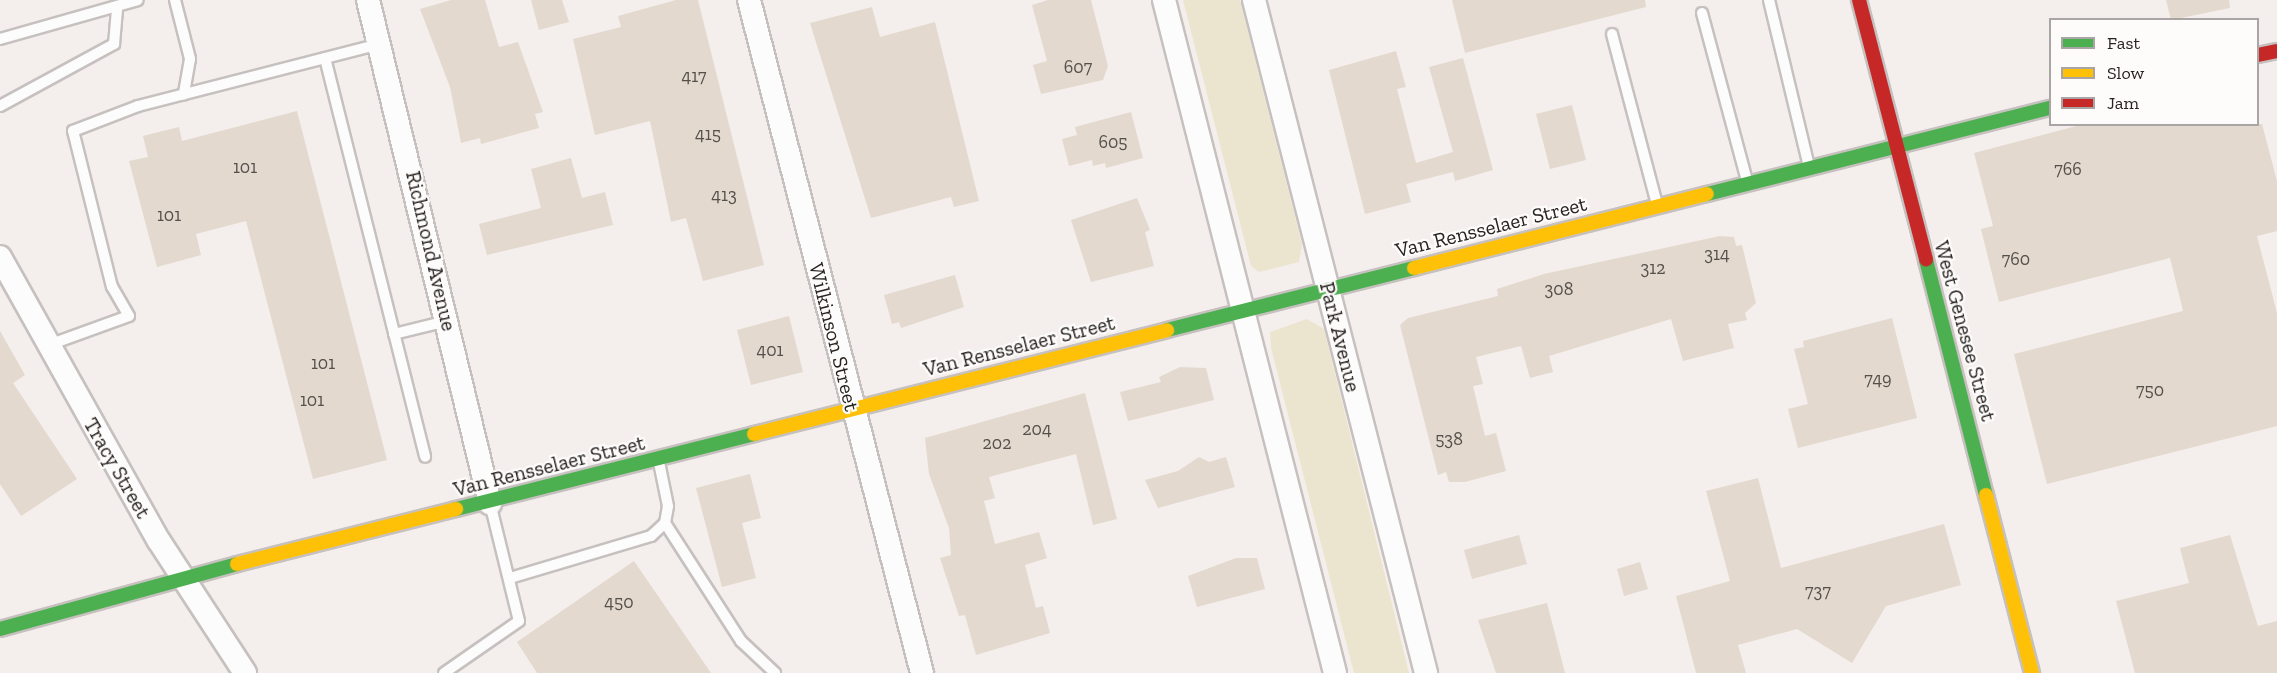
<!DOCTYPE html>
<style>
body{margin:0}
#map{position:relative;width:2277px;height:673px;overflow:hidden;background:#f4eeec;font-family:"Zilla Slab",serif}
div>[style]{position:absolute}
.green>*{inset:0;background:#ebe5d0}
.building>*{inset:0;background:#e3d9ce}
.roads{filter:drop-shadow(2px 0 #c6c1bf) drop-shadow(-2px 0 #c6c1bf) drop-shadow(0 2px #c6c1bf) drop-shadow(0 -2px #c6c1bf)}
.lane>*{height:10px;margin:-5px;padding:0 5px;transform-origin:5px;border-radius:5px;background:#fdfcfc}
.street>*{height:22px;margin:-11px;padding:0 11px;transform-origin:11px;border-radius:11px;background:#fdfcfc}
.fast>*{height:14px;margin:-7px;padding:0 7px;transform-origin:7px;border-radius:7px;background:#4caf50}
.slow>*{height:14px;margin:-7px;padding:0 7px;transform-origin:7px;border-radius:7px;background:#ffc107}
.jam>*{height:14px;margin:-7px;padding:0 7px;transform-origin:7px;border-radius:7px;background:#c62828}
span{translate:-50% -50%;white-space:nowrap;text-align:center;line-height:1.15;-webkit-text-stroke:4.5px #fefcfb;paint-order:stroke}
.number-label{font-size:18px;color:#55504c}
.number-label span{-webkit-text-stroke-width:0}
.street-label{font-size:21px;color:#262321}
.legend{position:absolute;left:2049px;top:18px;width:210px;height:108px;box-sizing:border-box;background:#fefcfb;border:2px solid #a8a5a4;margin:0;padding:8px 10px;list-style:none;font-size:18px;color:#262321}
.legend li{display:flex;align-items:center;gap:12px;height:30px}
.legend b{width:30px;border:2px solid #a8a5a4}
</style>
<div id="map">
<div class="green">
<div style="clip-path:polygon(1183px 0,1240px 0,1302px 244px,1299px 262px,1259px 272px,1251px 266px)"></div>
<div style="clip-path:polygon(1307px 319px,1324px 329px,1409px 673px,1354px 673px,1271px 348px,1270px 332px)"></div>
</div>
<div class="building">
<div style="clip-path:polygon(451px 0,485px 0,499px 47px,518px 42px,543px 112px,535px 114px,539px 128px,481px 144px,480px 138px,461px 143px,450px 87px,420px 9px)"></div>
<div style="clip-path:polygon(531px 0,562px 0,569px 22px,539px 30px)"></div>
<div style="clip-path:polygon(676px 0,698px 0,764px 265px,703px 281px,686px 218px,671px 222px,650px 121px,595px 135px,573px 39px,621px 27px,618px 16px)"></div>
<div style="clip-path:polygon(1048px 0,1091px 0,1108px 66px,1103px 80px,1041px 94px,1033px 65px,1047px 61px,1032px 5px)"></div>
<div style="clip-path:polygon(1452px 0,1645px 0,1646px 7px,1465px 53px)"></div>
<div style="clip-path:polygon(2166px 0,2229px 0,2230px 8px,2171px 20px)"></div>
<div style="clip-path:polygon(872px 7px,880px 37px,935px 22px,979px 201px,954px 207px,951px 197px,871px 218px,810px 23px)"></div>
<div style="clip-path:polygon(1396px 51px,1406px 87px,1397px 89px,1416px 163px,1453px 152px,1429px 67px,1463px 58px,1493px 170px,1455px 181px,1453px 172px,1406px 184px,1411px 202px,1365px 214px,1329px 70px)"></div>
<div style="clip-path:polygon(1572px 105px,1586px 160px,1550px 169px,1536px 114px)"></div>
<div style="clip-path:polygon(297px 111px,387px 460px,313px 479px,246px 221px,196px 234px,201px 255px,157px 267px,129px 161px,148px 157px,143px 136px,179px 127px,182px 141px)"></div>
<div style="clip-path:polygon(1131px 112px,1143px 158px,1106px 168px,1105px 163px,1093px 166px,1092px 160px,1069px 166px,1062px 139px,1077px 135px,1075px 127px)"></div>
<div style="clip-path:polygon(2084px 124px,2262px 124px,2277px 181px,2277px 231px,2257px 236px,2277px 313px,2277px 426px,2047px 484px,2014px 354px,2183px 311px,2170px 258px,1999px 302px,1981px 229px,1993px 226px,1974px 153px)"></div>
<div style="clip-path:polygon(571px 158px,582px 198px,605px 192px,613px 225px,487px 255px,479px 224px,541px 208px,531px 169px)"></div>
<div style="clip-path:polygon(1137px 198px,1150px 230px,1145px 232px,1154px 266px,1091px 282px,1071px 220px)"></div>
<div style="clip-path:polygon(1720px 236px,1734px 237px,1736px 246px,1742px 245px,1756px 303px,1745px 313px,1747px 320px,1728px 324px,1734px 348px,1683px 361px,1671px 319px,1549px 356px,1553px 372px,1530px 378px,1521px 346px,1476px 357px,1483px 384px,1473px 386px,1485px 436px,1496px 433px,1506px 471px,1465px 482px,1449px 482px,1446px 472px,1438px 475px,1400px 325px,1408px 318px,1498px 296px,1497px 289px,1544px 274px)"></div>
<div style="clip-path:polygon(955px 275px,964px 307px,901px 328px,899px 322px,892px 324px,884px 295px)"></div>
<div style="clip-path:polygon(789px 316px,803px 372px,751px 385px,737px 330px)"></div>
<div style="clip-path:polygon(1892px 318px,1917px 418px,1798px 448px,1788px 409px,1808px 404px,1794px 349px,1804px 347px,1803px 341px)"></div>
<div style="clip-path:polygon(0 331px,25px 375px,13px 383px,77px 479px,21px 516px,0 484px)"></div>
<div style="clip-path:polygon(1180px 367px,1206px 368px,1214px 400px,1128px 421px,1120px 392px,1161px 382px,1159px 377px)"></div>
<div style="clip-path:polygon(1085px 393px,1117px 519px,1093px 525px,1076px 454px,989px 477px,995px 498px,984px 501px,995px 544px,1039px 532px,1047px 558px,1025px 565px,1036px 608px,1043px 606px,1050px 633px,976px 655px,965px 615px,959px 616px,940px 558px,951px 555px,949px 528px,929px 474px,925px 438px)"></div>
<div style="clip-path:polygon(1199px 457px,1209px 462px,1226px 457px,1235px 487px,1158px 508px,1145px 480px,1178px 471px)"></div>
<div style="clip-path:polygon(750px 474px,761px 518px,742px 523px,756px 578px,722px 587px,696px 488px)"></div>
<div style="clip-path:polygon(1758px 478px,1781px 568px,1944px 524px,1961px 585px,1886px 606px,1852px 663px,1797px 629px,1738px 645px,1746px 673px,1696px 673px,1676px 596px,1730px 581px,1706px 491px)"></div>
<div style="clip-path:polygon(1519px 535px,1527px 564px,1472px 579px,1464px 550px)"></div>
<div style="clip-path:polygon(2230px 535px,2258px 626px,2277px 621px,2277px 673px,2135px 673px,2116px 601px,2189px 583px,2180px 548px)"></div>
<div style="clip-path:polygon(1236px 558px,1257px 558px,1265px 589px,1197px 607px,1188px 576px)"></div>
<div style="clip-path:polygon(634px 561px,711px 673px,537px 673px,517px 642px)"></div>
<div style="clip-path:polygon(1640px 562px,1648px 589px,1624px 596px,1617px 569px)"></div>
<div style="clip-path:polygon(1547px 603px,1565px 673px,1496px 673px,1478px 620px)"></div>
</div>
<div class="roads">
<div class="lane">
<div style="left:175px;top:0;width:61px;rotate:75.7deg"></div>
<div style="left:190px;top:59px;width:36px;rotate:100deg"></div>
<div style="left:1769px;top:0;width:171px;rotate:76.5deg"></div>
<div style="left:1702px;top:13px;width:174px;rotate:75deg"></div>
<div style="left:1612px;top:34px;width:176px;rotate:75.2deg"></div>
<div style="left:0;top:39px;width:143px;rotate:-15.8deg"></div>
<div style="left:325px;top:58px;width:411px;rotate:75.9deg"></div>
<div style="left:0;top:106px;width:130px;rotate:-28.5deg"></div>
<div style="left:114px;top:44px;width:38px;rotate:-85deg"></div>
<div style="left:394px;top:334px;width:55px;rotate:-13.8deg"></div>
<div style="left:46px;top:346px;width:88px;rotate:-19.9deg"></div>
<div style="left:129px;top:316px;width:34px;rotate:-120deg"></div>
<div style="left:112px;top:287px;width:161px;rotate:-104deg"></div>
<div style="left:73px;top:131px;width:70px;rotate:-21deg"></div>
<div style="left:138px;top:106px;width:249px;rotate:-14.4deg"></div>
<div style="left:665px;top:523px;width:140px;rotate:57.2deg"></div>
<div style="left:741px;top:641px;width:47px;rotate:43.3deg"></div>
<div style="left:510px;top:578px;width:147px;rotate:-16.6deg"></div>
<div style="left:651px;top:536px;width:19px;rotate:-43deg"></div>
<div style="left:665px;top:523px;width:17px;rotate:-80deg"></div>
<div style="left:668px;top:506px;width:45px;rotate:-101.6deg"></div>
<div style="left:444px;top:673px;width:91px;rotate:-34.7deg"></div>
<div style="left:519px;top:621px;width:122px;rotate:-103.8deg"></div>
</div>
<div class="street">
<div style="left:368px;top:0;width:518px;rotate:76.37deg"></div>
<div style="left:749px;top:0;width:695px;rotate:75.58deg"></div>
<div style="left:1164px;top:0;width:694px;rotate:75.74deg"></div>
<div style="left:1254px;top:0;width:695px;rotate:75.66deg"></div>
<div style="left:0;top:257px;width:325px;rotate:60.8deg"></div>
<div style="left:159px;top:541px;width:158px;rotate:56.9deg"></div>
</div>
<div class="fast">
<div style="left:1707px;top:194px;width:354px;rotate:-14.1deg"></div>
<div style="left:1926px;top:260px;width:243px;rotate:75.7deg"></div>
<div style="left:1167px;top:330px;width:255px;rotate:-14.1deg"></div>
<div style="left:456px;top:509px;width:307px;rotate:-14.1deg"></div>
<div style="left:0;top:629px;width:246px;rotate:-15.3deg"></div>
</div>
<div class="slow">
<div style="left:1414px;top:268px;width:302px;rotate:-14.2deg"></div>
<div style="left:754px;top:434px;width:426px;rotate:-14.1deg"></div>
<div style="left:1986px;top:495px;width:184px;rotate:75.5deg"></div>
<div style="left:237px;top:564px;width:226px;rotate:-14.1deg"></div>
</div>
<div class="jam">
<div style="left:1859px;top:0;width:268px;rotate:75.5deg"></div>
<div style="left:2258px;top:55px;width:19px;rotate:-12deg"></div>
</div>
</div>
<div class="number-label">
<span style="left:1078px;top:67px">607</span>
<span style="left:694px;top:76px">417</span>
<span style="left:708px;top:134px">415</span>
<span style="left:1113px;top:142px">605</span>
<span style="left:245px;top:167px">101</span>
<span style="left:2068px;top:169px">766</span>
<span style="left:724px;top:195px">413</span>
<span style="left:169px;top:215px">101</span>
<span style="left:1717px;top:254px">314</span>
<span style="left:2016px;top:259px">760</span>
<span style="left:1653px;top:268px">312</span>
<span style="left:1559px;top:289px">308</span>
<span style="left:770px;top:350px">401</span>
<span style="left:323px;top:363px">101</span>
<span style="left:1878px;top:379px">749</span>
<span style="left:2150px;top:390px">750</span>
<span style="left:312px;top:400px">101</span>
<span style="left:1037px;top:429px">204</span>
<span style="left:1449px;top:439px">538</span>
<span style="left:997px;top:443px">202</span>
<span style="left:1818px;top:591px">737</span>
<span style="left:619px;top:602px">450</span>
</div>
<div class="street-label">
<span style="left:1491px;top:227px;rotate:-14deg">Van Rensselaer Street</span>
<span style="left:431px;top:251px;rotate:77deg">Richmond Avenue</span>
<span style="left:1965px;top:331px;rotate:75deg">West Genesee Street</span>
<span style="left:834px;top:337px;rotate:76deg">Wilkinson Street</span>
<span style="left:1340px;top:337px;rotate:76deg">Park Avenue</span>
<span style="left:1019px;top:346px;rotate:-14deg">Van Rensselaer Street</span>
<span style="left:549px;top:466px;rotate:-14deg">Van Rensselaer Street</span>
<span style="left:117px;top:468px;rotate:60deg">Tracy Street</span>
</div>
<ul class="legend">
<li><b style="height:8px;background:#4caf50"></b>Fast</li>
<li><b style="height:8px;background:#ffc107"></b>Slow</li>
<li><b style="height:8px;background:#c62828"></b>Jam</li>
</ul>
</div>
